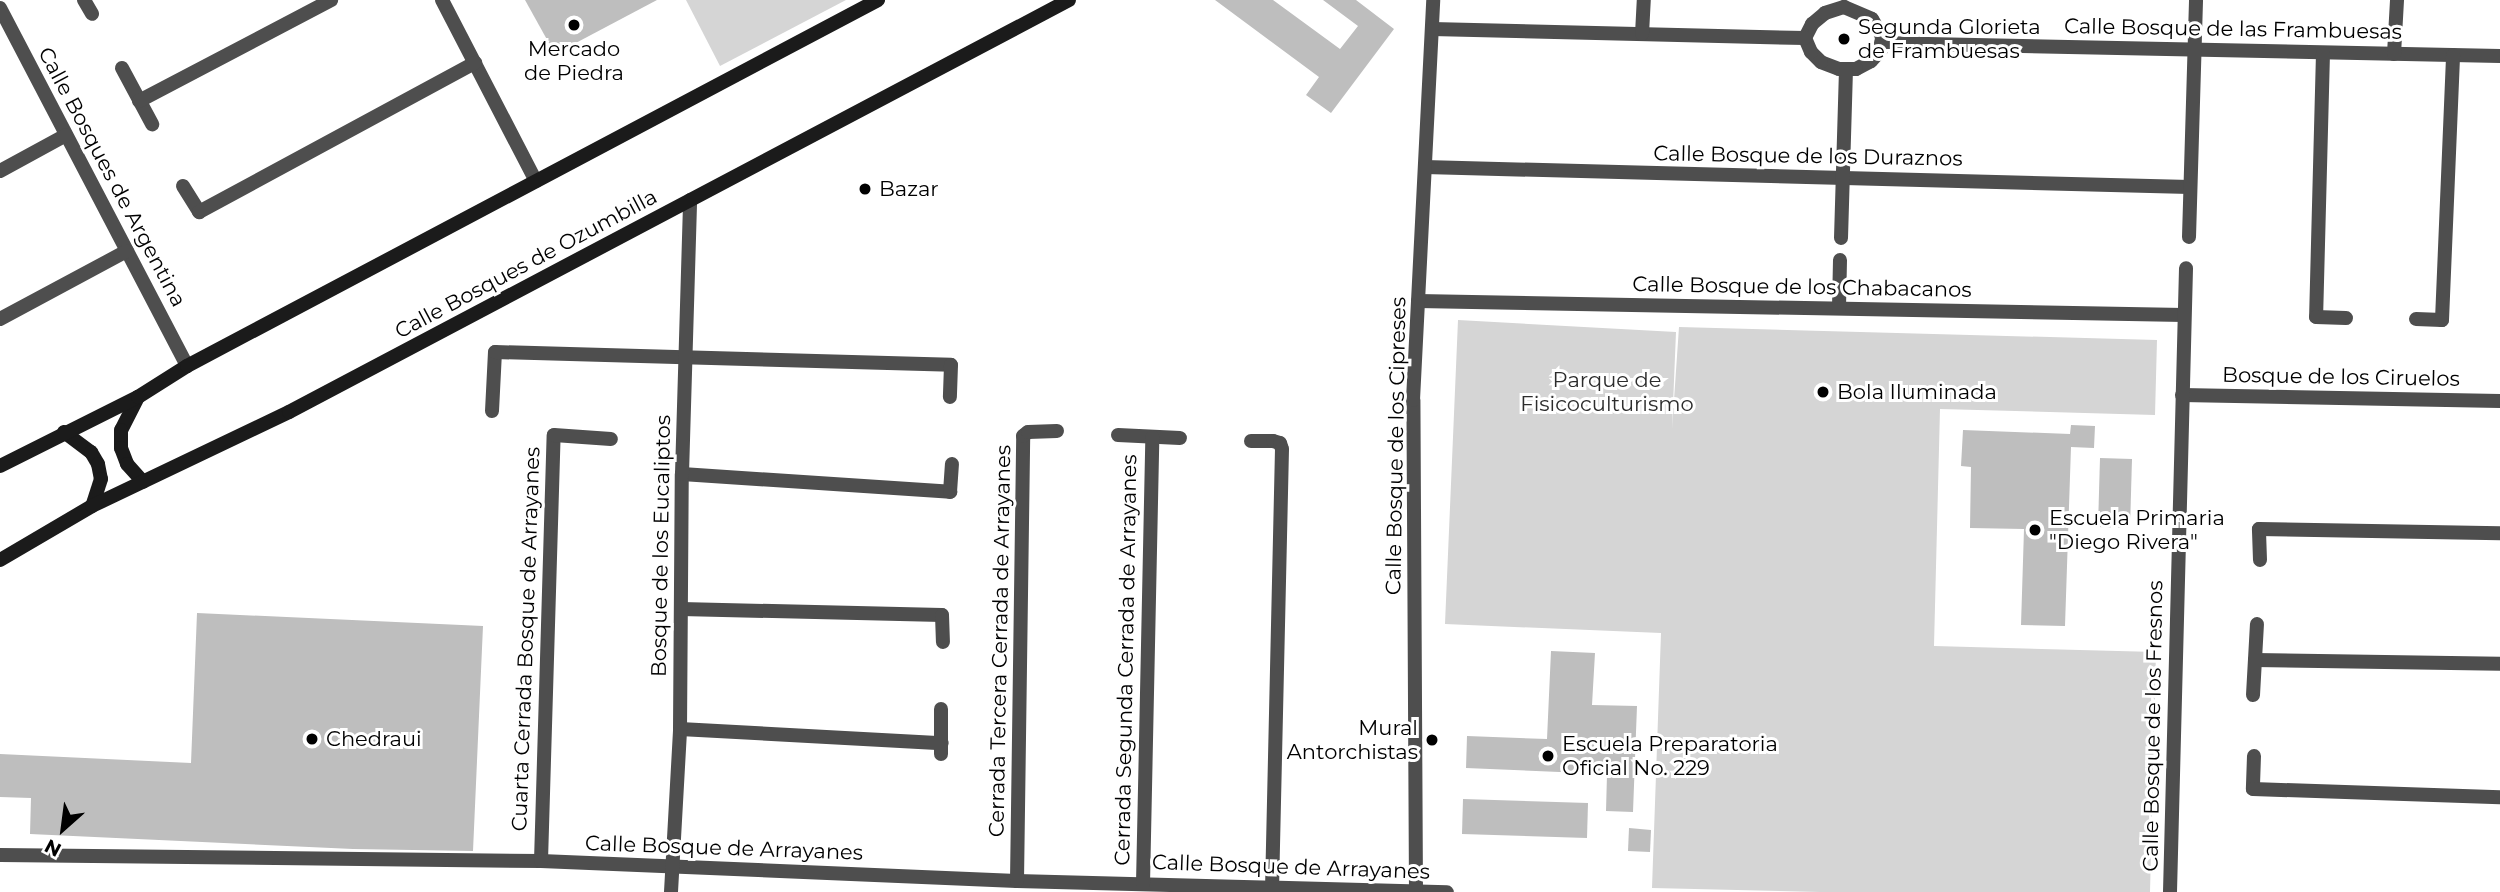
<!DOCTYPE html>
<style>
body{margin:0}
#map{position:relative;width:2500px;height:892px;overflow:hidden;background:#fff;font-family:Montserrat,sans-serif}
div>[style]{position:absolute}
.green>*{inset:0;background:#d5d5d5}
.building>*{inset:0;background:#bebebe}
.minor>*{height:14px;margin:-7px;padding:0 7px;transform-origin:7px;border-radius:7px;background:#4e4e4e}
.tertiary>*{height:14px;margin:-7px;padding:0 7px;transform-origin:7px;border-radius:7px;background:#4e4e4e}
.secondary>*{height:14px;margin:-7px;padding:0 7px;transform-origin:7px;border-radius:7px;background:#1b1b1b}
.dots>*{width:19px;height:19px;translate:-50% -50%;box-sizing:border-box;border:4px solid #fff;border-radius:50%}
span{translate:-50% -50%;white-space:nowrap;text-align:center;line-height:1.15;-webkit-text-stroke:6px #fff;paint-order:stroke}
.poi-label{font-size:21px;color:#000}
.left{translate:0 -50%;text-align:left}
.right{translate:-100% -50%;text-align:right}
.street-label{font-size:21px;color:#000}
.park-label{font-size:21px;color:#2c2c2c}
.north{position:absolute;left:28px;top:794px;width:70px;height:70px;-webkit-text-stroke:5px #fff;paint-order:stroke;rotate:208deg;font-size:19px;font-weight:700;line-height:28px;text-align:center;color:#000}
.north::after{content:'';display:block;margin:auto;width:24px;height:32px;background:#000;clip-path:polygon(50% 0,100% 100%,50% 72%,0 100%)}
</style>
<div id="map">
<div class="green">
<div style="clip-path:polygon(686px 0,846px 0,720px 66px)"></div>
<div style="clip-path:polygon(1458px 320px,1676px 332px,1672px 429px,1679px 327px,2157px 340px,2155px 415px,1940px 409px,1934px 646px,2156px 652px,2150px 892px,1820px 892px,1652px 888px,1661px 633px,1445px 624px)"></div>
</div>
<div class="building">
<div style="clip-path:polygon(525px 0,657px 0,555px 54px)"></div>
<div style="clip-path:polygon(1215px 0,1273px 0,1340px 49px,1358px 26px,1323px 0,1356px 0,1394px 29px,1331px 113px,1306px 95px,1319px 77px)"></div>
<div style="clip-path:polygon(2071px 425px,2095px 426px,2094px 448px,2071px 447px,2065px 626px,2021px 625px,2024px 529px,1970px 528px,1971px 467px,1961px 466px,1963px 430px,2070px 434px)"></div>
<div style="clip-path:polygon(2100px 458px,2132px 459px,2130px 528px,2098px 527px)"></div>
<div style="clip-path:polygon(197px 613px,483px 626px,473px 851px,353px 849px,30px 834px,31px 798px,0 797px,0 754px,191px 763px)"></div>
<div style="clip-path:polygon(1551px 651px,1595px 653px,1592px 705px,1637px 706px,1633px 812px,1606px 811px,1607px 774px,1466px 768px,1467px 736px,1547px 739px)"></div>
<div style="clip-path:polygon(1463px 799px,1588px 803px,1587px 838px,1462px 834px)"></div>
<div style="clip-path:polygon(1629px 828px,1651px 830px,1650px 852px,1628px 851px)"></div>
</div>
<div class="minor">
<div style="left:84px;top:0;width:16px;rotate:60deg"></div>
<div style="left:442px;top:0;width:204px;rotate:62.6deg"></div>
<div style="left:1844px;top:7px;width:30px;rotate:23deg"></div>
<div style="left:1872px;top:19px;width:20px;rotate:60deg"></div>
<div style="left:1882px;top:36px;width:14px;rotate:94deg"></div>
<div style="left:1881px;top:50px;width:15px;rotate:132deg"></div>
<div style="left:1871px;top:61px;width:17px;rotate:152deg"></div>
<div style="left:1856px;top:69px;width:17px;rotate:180deg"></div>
<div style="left:1839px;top:69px;width:19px;rotate:-159deg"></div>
<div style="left:1821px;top:62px;width:14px;rotate:-135deg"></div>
<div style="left:1811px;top:52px;width:15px;rotate:-113deg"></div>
<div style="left:1805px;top:38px;width:16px;rotate:-63deg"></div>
<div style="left:1812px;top:24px;width:17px;rotate:-40deg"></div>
<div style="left:1825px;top:13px;width:20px;rotate:-18deg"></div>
<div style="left:0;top:8px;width:404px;rotate:62.4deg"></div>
<div style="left:1432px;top:29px;width:373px;rotate:1.4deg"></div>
<div style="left:1642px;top:34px;width:34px;rotate:-87deg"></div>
<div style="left:1881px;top:43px;width:619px;rotate:1.2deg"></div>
<div style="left:2323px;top:53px;width:264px;rotate:91.5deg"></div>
<div style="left:2316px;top:317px;width:30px;rotate:2deg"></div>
<div style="left:2394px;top:54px;width:54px;rotate:-86.8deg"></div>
<div style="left:122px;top:68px;width:64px;rotate:61.8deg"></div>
<div style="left:139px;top:101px;width:217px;rotate:-27.7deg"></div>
<div style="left:1425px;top:167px;width:765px;rotate:1.5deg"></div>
<div style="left:0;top:171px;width:75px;rotate:-28.6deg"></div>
<div style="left:183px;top:186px;width:31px;rotate:58deg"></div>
<div style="left:199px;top:212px;width:314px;rotate:-28.4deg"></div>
<div style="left:2189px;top:237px;width:237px;rotate:-88.3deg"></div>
<div style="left:1841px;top:238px;width:169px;rotate:-88.3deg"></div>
<div style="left:1418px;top:301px;width:766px;rotate:1.05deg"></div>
<div style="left:1839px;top:308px;width:48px;rotate:-88.8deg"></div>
<div style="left:0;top:319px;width:144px;rotate:-28.2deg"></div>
<div style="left:2416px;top:319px;width:26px;rotate:2deg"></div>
<div style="left:2442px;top:320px;width:265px;rotate:-87.6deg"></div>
<div style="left:2182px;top:395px;width:318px;rotate:1.1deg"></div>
<div style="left:492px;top:411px;width:59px;rotate:-87.1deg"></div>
<div style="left:495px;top:352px;width:456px;rotate:1.6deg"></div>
<div style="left:951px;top:365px;width:32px;rotate:92deg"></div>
<div style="left:1118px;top:435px;width:62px;rotate:2.8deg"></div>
<div style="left:1251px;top:441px;width:22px"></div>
<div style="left:1273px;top:441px;width:7px;rotate:16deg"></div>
<div style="left:1280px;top:443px;width:6px;rotate:72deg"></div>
<div style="left:1282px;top:449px;width:438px;rotate:91.3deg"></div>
<div style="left:682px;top:474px;width:269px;rotate:3.8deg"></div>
<div style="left:950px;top:492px;width:28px;rotate:-86deg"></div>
<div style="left:2260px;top:560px;width:31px;rotate:-92deg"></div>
<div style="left:2259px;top:529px;width:241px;rotate:1deg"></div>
<div style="left:681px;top:609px;width:261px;rotate:1.3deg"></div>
<div style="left:942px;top:615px;width:27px;rotate:88deg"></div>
<div style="left:2255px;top:660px;width:245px;rotate:0.9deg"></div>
<div style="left:2253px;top:695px;width:71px;rotate:-86.8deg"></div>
<div style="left:680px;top:729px;width:262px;rotate:3.1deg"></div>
<div style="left:941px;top:754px;width:45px;rotate:-90deg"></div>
<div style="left:2254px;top:756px;width:33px;rotate:92deg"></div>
<div style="left:2253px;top:789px;width:247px;rotate:1.9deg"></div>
<div style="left:0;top:855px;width:541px;rotate:0.64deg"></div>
<div style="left:541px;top:861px;width:476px;rotate:2.4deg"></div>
<div style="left:1017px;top:881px;width:430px;rotate:1.5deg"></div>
<div style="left:541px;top:861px;width:426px;rotate:-88.3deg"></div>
<div style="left:554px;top:435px;width:57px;rotate:4deg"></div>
<div style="left:1017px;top:881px;width:445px;rotate:-89.2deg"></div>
<div style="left:1023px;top:436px;width:6px;rotate:-39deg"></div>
<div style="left:1028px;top:432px;width:29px;rotate:-2deg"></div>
<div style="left:1143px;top:884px;width:447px;rotate:-88.8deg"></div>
<div style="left:671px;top:892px;width:163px;rotate:-86.8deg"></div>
<div style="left:680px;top:729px;width:255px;rotate:-89.6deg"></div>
<div style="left:682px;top:474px;width:274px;rotate:-88.3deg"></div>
<div style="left:2170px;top:892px;width:624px;rotate:-88.53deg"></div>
</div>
<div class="tertiary">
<div style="left:1416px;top:892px;width:492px;rotate:-90.3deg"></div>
<div style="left:1413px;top:400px;width:400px;rotate:-87.1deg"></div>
</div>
<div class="secondary">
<div style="left:138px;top:397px;width:37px;rotate:117deg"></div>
<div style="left:121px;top:430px;width:18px;rotate:90deg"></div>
<div style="left:121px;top:448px;width:17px;rotate:69deg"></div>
<div style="left:127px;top:464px;width:24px;rotate:48deg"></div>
<div style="left:64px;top:432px;width:34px;rotate:37deg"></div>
<div style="left:91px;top:452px;width:14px;rotate:60deg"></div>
<div style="left:98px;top:464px;width:15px;rotate:79deg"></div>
<div style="left:101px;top:479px;width:28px;rotate:108deg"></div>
<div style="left:0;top:466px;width:154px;rotate:-26.6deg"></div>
<div style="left:138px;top:397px;width:58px;rotate:-32.3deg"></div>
<div style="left:187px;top:366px;width:782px;rotate:-27.91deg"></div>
<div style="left:0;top:560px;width:107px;rotate:-30.4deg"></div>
<div style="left:92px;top:506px;width:218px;rotate:-25.5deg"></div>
<div style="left:289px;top:412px;width:882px;rotate:-27.84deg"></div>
</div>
<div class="dots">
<div style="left:574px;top:25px;background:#000"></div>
<div style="left:1844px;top:39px;background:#000"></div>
<div style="left:865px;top:189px;background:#000"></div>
<div style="left:1823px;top:392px;background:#000"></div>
<div style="left:2035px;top:530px;background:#000"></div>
<div style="left:312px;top:739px;background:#000"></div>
<div style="left:1432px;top:740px;background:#000"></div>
<div style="left:1548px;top:756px;background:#000"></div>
</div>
<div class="poi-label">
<span class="left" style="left:1858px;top:39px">Segunda Glorieta<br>de Frambuesas</span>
<span style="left:574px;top:61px">Mercado<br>de Piedra</span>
<span class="left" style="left:879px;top:189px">Bazar</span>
<span class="left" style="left:1837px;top:392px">Bola Iluminada</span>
<span class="left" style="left:2049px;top:530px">Escuela Primaria<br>"Diego Rivera"</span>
<span class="right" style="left:1418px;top:740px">Mural<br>Antorchistas</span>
<span class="left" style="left:326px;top:739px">Chedraui</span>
<span class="left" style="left:1562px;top:756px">Escuela Preparatoria<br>Oficial No. 229</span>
</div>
<div class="street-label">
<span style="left:2233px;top:29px;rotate:1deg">Calle Bosque de las Frambuesas</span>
<span style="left:1808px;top:156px;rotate:1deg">Calle Bosque de los Duraznos</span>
<span style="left:112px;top:177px;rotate:62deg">Calle Bosques de Argentina</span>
<span style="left:526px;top:264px;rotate:-28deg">Calle Bosques de Ozumbilla</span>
<span style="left:1802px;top:287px;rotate:1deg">Calle Bosque de los Chabacanos</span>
<span style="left:2341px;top:377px;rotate:1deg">Bosque de los Ciruelos</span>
<span style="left:1396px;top:446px;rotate:-89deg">Calle Bosque de los Cipreses</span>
<span style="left:661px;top:546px;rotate:-89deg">Bosque de los Eucaliptos</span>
<span style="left:526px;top:639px;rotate:-88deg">Cuarta Cerrada Bosque de Arrayanes</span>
<span style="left:1000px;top:641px;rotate:-89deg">Cerrada Tercera Cerrada de Arrayanes</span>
<span style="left:1126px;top:660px;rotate:-89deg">Cerrada Segunda Cerrada de Arrayanes</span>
<span style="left:2153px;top:726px;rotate:-89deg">Calle Bosque de los Fresnos</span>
<span style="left:724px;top:848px;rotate:2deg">Calle Bosque de Arrayanes</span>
<span style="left:1291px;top:867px;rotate:2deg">Calle Bosque de Arrayanes</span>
</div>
<div class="park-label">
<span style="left:1607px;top:392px">Parque de<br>Fisicoculturismo</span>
</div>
<div class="north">N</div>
</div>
